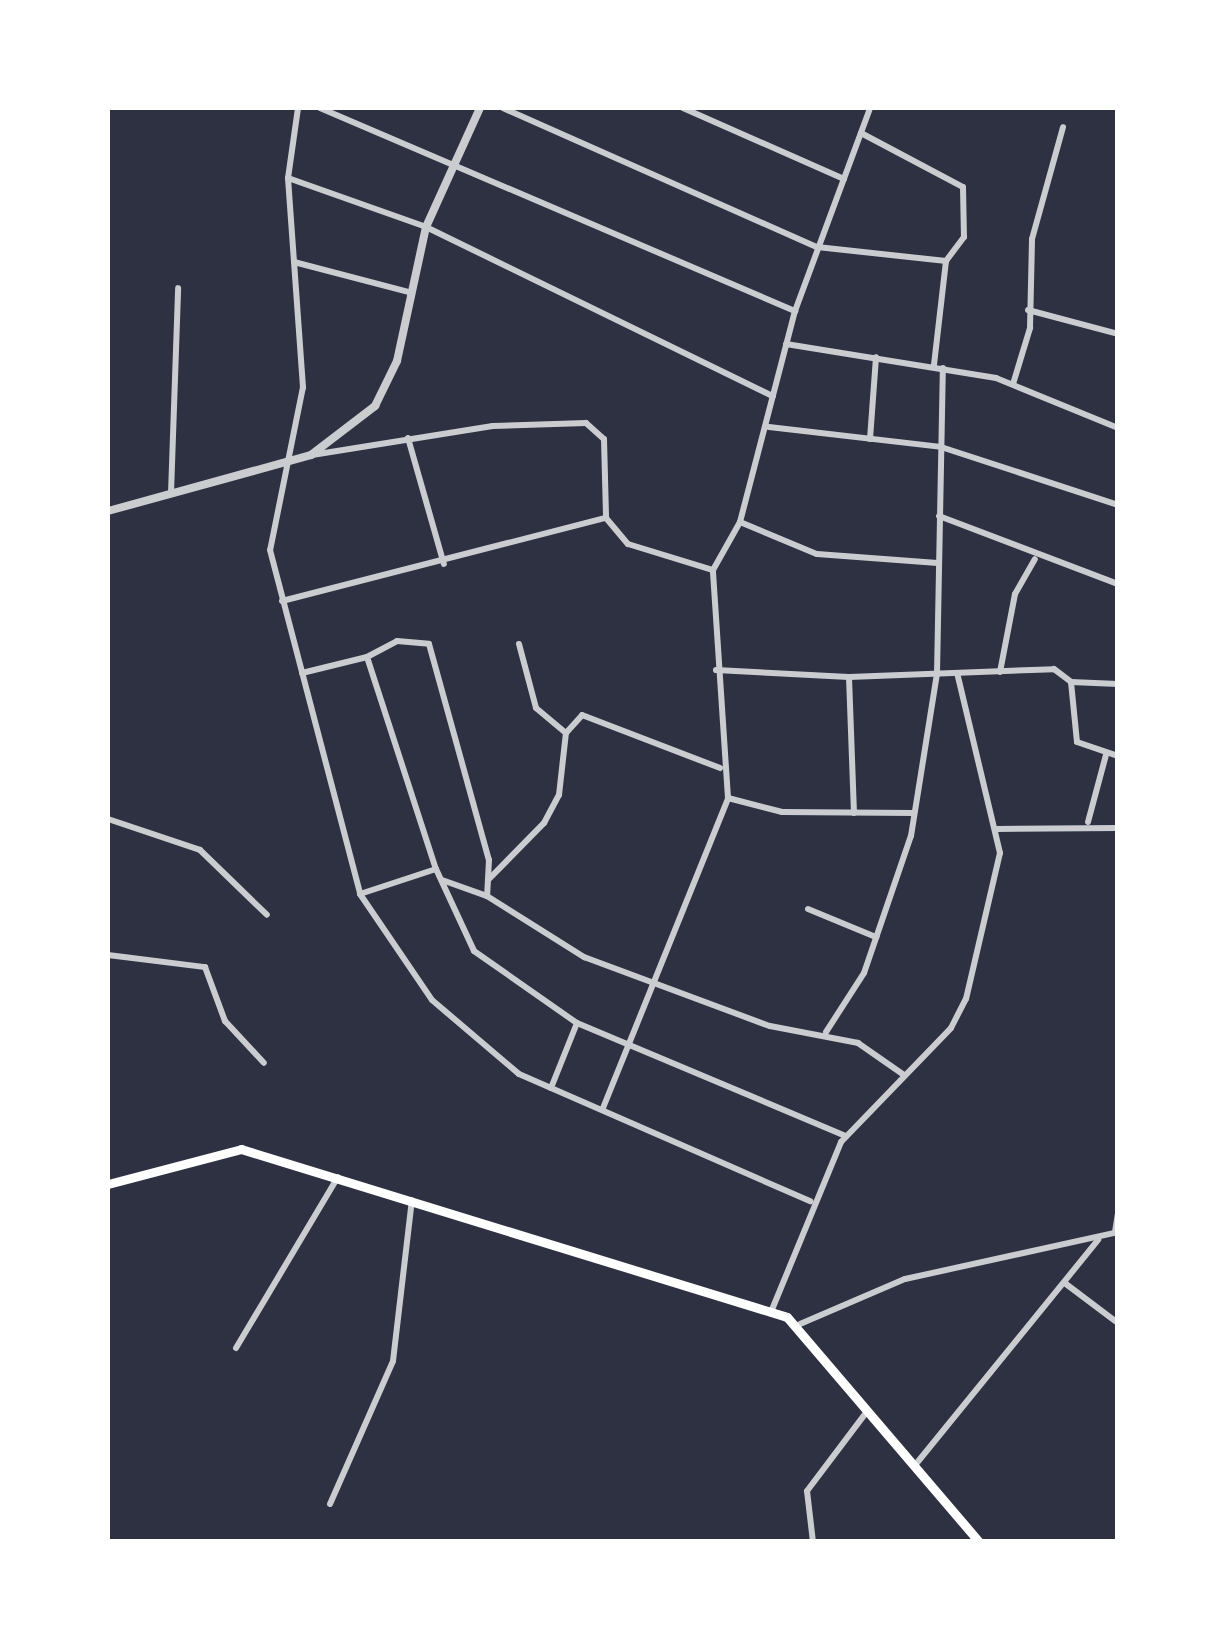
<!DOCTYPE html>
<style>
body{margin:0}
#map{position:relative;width:1225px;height:1649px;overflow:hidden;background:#2d3142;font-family:"DM Sans",sans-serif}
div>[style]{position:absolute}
.minor>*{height:6px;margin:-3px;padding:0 3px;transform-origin:3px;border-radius:3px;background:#caccd0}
.tertiary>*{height:8px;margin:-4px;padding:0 4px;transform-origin:4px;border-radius:4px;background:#caccd0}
.primary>*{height:9px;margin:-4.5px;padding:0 4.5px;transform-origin:4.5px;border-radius:4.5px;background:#fff}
span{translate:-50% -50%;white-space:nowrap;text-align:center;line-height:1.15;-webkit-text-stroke:10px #fff;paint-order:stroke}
.frame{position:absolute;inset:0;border:110px solid #fff;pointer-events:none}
</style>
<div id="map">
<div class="minor">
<div style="left:298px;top:108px;width:71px;rotate:98.1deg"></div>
<div style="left:288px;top:178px;width:210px;rotate:85.9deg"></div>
<div style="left:303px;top:387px;width:166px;rotate:101.4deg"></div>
<div style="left:270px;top:550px;width:356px;rotate:75.3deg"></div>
<div style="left:360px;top:894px;width:128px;rotate:55.8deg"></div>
<div style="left:432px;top:1000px;width:114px;rotate:40.4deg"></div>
<div style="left:519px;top:1074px;width:318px;rotate:23.6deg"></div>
<div style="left:320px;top:108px;width:517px;rotate:23.14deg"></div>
<div style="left:503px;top:108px;width:343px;rotate:23.9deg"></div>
<div style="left:817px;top:247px;width:130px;rotate:6.2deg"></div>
<div style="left:946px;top:261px;width:105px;rotate:96.6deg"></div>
<div style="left:683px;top:108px;width:176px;rotate:23.8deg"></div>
<div style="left:861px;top:133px;width:115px;rotate:27.9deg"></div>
<div style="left:963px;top:187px;width:50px;rotate:88.9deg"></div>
<div style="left:964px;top:237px;width:30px;rotate:127deg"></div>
<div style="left:288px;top:178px;width:146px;rotate:19.5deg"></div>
<div style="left:426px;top:227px;width:386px;rotate:26deg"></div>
<div style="left:294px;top:262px;width:122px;rotate:14.7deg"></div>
<div style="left:1028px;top:310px;width:93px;rotate:14.9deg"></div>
<div style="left:786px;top:344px;width:213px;rotate:9.2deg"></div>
<div style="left:996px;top:378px;width:132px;rotate:22.3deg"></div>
<div style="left:1013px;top:384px;width:59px;rotate:-73.1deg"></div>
<div style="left:1030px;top:328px;width:89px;rotate:-88.7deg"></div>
<div style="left:1032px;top:239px;width:116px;rotate:-74.5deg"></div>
<div style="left:769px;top:427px;width:173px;rotate:6.6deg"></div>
<div style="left:941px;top:447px;width:186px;rotate:18.1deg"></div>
<div style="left:408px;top:438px;width:131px;rotate:74.1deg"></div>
<div style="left:870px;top:439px;width:82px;rotate:-85.8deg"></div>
<div style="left:312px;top:455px;width:183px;rotate:-9.1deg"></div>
<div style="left:493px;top:426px;width:93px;rotate:-1.8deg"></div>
<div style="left:586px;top:423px;width:24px;rotate:42deg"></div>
<div style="left:604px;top:439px;width:79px;rotate:88.5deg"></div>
<div style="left:171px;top:493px;width:205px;rotate:-88deg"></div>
<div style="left:939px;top:516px;width:191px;rotate:20.8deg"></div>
<div style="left:740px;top:522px;width:83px;rotate:22.6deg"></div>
<div style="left:817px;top:554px;width:121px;rotate:4.3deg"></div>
<div style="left:282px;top:601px;width:334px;rotate:-14.4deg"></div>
<div style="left:606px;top:518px;width:34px;rotate:50deg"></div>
<div style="left:628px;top:544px;width:89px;rotate:17deg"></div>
<div style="left:519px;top:644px;width:66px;rotate:75.1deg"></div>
<div style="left:536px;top:708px;width:39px;rotate:40deg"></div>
<div style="left:367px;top:657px;width:34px;rotate:-28deg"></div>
<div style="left:397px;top:641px;width:32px;rotate:5deg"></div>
<div style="left:429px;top:644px;width:224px;rotate:74.5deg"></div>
<div style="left:489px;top:860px;width:36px;rotate:93deg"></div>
<div style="left:716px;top:670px;width:133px;rotate:3deg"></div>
<div style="left:849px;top:677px;width:205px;rotate:-2.2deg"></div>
<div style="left:1054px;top:669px;width:21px;rotate:37deg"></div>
<div style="left:1071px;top:682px;width:60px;rotate:84.3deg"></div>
<div style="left:1077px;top:742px;width:43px;rotate:18.9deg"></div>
<div style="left:1000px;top:672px;width:79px;rotate:-79.1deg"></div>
<div style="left:1015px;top:594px;width:40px;rotate:-60.3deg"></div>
<div style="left:302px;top:673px;width:67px;rotate:-13.8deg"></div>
<div style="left:367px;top:657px;width:223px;rotate:72deg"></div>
<div style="left:436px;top:869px;width:90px;rotate:65.1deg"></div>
<div style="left:474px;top:951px;width:126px;rotate:35deg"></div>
<div style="left:577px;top:1023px;width:292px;rotate:22.8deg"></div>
<div style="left:849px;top:677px;width:136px;rotate:87.9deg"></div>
<div style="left:1071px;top:682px;width:47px;rotate:2.4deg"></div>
<div style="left:728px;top:798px;width:56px;rotate:14.5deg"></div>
<div style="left:782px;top:812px;width:132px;rotate:0.4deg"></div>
<div style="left:108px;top:819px;width:97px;rotate:18.6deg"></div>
<div style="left:200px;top:850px;width:93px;rotate:44.1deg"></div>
<div style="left:1088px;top:822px;width:69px;rotate:-75deg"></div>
<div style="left:997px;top:829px;width:121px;rotate:-0.5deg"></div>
<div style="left:442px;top:880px;width:48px;rotate:19.6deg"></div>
<div style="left:487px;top:896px;width:115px;rotate:32.2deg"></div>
<div style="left:584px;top:957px;width:198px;rotate:20.4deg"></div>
<div style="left:770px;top:1026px;width:90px;rotate:10.9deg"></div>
<div style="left:858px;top:1043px;width:56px;rotate:34.8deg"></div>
<div style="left:488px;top:880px;width:80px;rotate:-45.5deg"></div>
<div style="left:544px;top:823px;width:32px;rotate:-62deg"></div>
<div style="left:559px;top:795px;width:62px;rotate:-83.6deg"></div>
<div style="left:566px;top:733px;width:24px;rotate:-48deg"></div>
<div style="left:582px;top:715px;width:148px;rotate:21deg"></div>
<div style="left:360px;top:894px;width:80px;rotate:-18.2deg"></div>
<div style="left:808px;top:909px;width:74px;rotate:22.4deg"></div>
<div style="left:108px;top:955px;width:98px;rotate:7.1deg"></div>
<div style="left:205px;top:967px;width:58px;rotate:69.7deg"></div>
<div style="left:225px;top:1021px;width:57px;rotate:47.1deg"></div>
<div style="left:826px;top:1032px;width:70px;rotate:-57.2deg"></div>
<div style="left:864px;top:973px;width:145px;rotate:-71.1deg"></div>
<div style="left:911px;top:836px;width:164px;rotate:-80.9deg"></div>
<div style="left:937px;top:674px;width:306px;rotate:-88.9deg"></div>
<div style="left:551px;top:1088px;width:70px;rotate:-68.2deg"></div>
<div style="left:603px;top:1108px;width:334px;rotate:-68deg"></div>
<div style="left:728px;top:798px;width:228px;rotate:-93.8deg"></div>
<div style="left:713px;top:570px;width:55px;rotate:-60.6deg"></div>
<div style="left:740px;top:522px;width:218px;rotate:-75.4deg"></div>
<div style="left:795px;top:311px;width:216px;rotate:-69.7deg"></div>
<div style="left:1115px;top:1232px;width:18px;rotate:-81deg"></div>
<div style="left:1066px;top:1284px;width:65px;rotate:36.9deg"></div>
<div style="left:771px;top:1312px;width:184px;rotate:-67.6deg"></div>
<div style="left:841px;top:1142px;width:158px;rotate:-46deg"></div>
<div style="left:951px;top:1028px;width:33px;rotate:-63deg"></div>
<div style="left:966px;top:999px;width:150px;rotate:-76.9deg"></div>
<div style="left:1000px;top:853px;width:185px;rotate:-103.4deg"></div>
<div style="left:800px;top:1324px;width:114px;rotate:-23.2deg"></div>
<div style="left:905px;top:1279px;width:218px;rotate:-12.4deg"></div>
<div style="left:236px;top:1348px;width:199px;rotate:-59.2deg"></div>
<div style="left:916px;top:1464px;width:289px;rotate:-50.9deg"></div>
<div style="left:330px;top:1504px;width:156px;rotate:-66.2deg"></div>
<div style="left:393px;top:1361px;width:162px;rotate:-83.3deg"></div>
<div style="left:813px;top:1542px;width:51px;rotate:-96.7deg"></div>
<div style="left:807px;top:1491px;width:101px;rotate:-53deg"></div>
</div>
<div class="tertiary">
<div style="left:108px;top:511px;width:211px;rotate:-15.4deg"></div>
<div style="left:311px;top:455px;width:81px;rotate:-37.4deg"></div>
<div style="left:375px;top:406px;width:50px;rotate:-63.9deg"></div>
<div style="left:397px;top:361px;width:137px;rotate:-77.8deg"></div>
<div style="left:426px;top:227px;width:131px;rotate:-65.6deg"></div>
</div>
<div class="primary">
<div style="left:108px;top:1184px;width:138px;rotate:-14.7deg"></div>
<div style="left:241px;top:1149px;width:571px;rotate:17.1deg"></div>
<div style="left:787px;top:1317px;width:296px;rotate:49.5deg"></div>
</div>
<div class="frame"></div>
</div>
